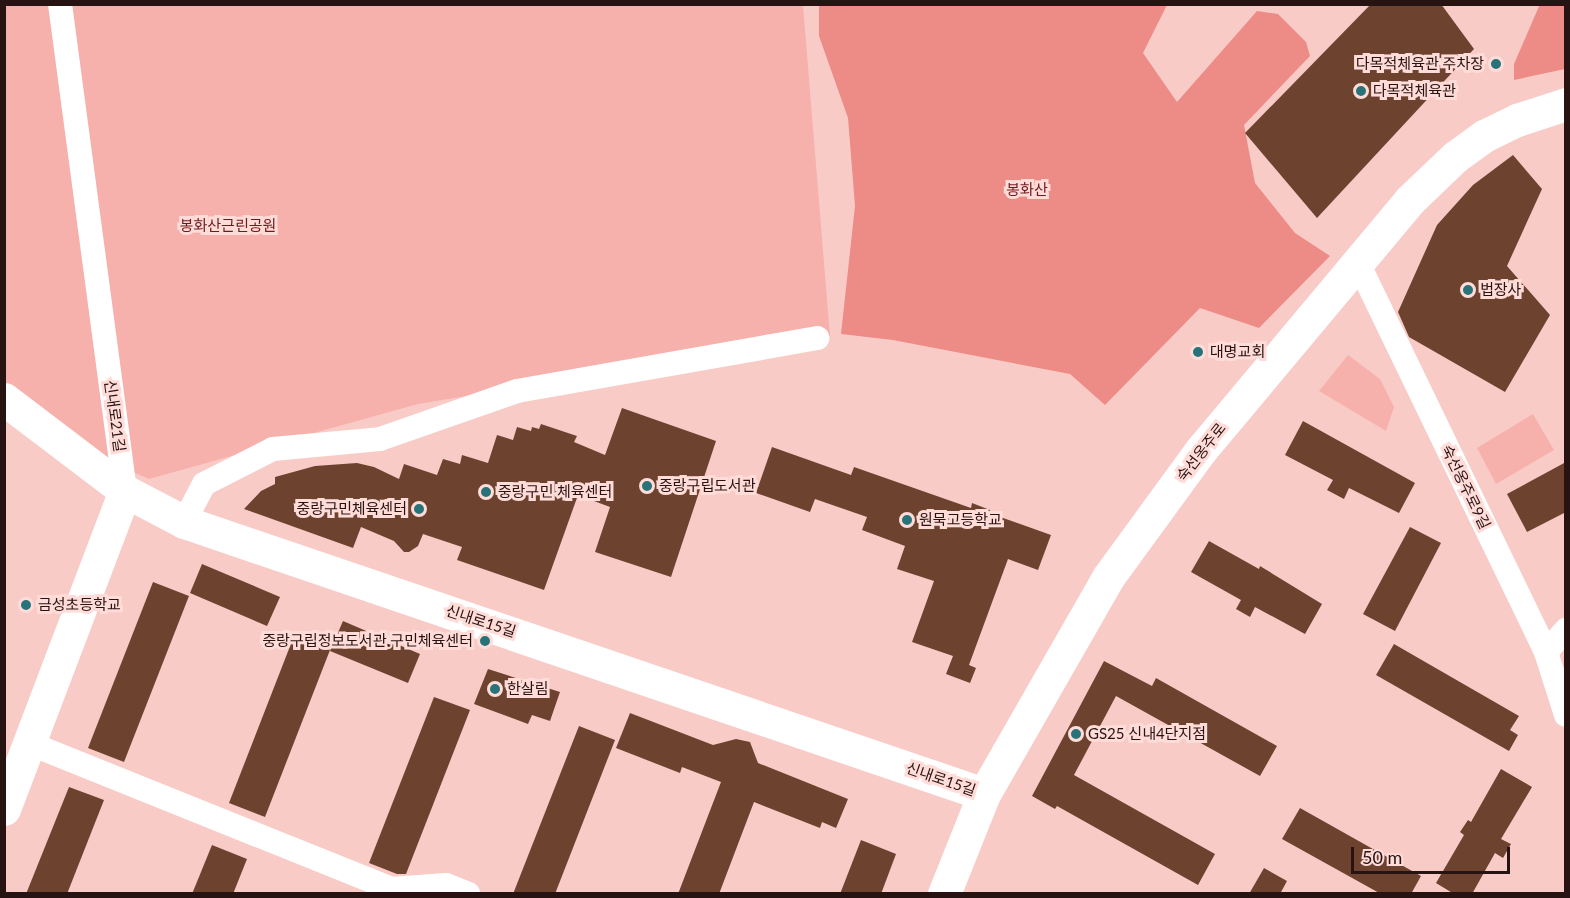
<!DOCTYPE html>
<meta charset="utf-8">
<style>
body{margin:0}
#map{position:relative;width:1570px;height:898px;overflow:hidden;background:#f9cbc7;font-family:Lato,"Noto Sans KR",sans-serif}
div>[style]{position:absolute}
.green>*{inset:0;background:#f7b1ac}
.forest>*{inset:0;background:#ed8c86}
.building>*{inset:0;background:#6d4330}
.street>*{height:24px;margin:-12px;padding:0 12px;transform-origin:12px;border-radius:12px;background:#fff}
.secondary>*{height:33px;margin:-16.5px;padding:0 16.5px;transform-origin:16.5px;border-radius:16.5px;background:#fff}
.dots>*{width:16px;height:16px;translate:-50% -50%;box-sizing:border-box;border:3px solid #ffdcd8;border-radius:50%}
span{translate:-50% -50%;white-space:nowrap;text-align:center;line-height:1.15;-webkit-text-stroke:6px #ffdcd8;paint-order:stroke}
.poi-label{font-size:15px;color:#271312}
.right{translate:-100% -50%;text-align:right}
.left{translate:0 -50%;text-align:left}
.park-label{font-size:15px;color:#6f191c}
.street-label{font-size:15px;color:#271312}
.frame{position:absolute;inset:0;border:6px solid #271312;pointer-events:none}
.scale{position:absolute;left:1351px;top:847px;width:159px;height:27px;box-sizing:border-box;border:3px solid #271312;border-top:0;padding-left:8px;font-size:18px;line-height:21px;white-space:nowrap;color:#271312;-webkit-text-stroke:4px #ffdcd8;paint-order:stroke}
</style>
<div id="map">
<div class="green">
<div style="clip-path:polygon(4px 5px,803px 5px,830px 336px,418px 404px,149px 479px,114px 464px,5px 390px)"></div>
<div style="clip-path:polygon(1348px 355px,1380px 379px,1394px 407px,1386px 431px,1319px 391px)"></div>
<div style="clip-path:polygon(1533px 414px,1554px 450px,1496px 484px,1477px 448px)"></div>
</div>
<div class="forest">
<div style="clip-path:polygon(1540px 4px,1565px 5px,1565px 69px,1514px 80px,1514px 64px)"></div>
<div style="clip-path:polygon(819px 5px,1167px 5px,1143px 53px,1177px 102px,1257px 11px,1278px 14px,1306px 42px,1310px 56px,1244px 125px,1255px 183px,1295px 233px,1330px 256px,1259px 328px,1200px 308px,1105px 405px,1070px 374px,893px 340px,841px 334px,855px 206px,848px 118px,819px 36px)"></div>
</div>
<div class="building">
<div style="clip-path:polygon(1371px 4px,1441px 4px,1474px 49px,1317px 218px,1245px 133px)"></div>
<div style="clip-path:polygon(1513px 155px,1542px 189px,1507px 266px,1550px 315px,1505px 392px,1409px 337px,1398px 312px,1437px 225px,1473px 185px)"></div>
<div style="clip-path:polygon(622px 408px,716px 441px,671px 577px,595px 552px,610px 507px,578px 495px,544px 590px,457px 560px,462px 547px,423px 534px,418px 546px,409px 552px,404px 552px,394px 541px,361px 527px,353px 548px,244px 509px,261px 491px,275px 484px,275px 477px,315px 466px,357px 463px,374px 467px,399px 479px,404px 464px,437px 475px,443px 459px,460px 464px,462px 455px,488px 463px,497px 435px,513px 440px,517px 427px,531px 431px,532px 427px,539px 429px,541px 424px,577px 436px,574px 442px,605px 455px)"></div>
<div style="clip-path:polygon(1303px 421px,1415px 483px,1399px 513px,1349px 488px,1344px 499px,1327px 490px,1333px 480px,1285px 455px)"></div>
<div style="clip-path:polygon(772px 447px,851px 475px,854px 467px,971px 508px,972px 503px,990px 510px,989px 513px,1051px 535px,1038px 570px,1008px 559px,969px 665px,976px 668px,970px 683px,946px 674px,953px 656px,912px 642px,934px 581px,897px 569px,905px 546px,862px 530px,867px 517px,815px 499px,810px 512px,756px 493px)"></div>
<div style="clip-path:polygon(1566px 462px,1566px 512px,1527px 532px,1507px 494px)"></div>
<div style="clip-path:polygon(1410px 527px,1441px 543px,1395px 631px,1363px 614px)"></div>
<div style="clip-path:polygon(1209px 541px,1259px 569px,1260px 566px,1322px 604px,1305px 634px,1255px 607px,1250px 617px,1236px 609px,1241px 600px,1191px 572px)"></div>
<div style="clip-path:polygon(202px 564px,280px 597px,267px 626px,190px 593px)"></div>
<div style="clip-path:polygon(153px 582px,189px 596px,124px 762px,88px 748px)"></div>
<div style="clip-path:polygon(343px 621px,420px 654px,408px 683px,330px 651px)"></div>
<div style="clip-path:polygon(294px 636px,330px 650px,265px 817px,229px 803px)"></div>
<div style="clip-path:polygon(1394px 644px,1519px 716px,1510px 730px,1518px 735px,1509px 751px,1376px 675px)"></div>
<div style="clip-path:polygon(1104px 661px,1152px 686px,1156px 678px,1277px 746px,1260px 776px,1116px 696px,1074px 775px,1215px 854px,1198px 885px,1057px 806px,1055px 809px,1032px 796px)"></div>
<div style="clip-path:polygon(488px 669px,560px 692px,550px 721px,532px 715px,528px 724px,474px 704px)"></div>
<div style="clip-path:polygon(434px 697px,470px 710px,406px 874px,397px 874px,369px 863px)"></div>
<div style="clip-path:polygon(630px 713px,713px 745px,736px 739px,750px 742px,758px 763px,848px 799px,836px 828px,822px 822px,820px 828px,754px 802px,719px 894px,678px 894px,721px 782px,682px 767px,680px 773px,616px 748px)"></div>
<div style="clip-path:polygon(579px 726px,615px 740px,555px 894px,513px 894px)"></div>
<div style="clip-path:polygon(1501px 769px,1532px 787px,1501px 839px,1511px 844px,1503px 858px,1495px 853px,1472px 894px,1454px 894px,1436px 883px,1464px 835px,1460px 832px,1468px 820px,1471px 822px)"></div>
<div style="clip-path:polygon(69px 787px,104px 800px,67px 894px,26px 894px)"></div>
<div style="clip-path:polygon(1300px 808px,1421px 876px,1411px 894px,1381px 894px,1282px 839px)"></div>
<div style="clip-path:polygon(861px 840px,896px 854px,881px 894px,840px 894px)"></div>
<div style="clip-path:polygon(212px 845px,247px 859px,233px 894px,192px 894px)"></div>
<div style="clip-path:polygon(1264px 868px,1287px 881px,1280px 894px,1249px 894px)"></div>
</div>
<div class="street">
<div style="left:60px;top:4px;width:491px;rotate:82.4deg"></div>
<div style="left:1358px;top:263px;width:432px;rotate:64.2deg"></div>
<div style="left:1546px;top:652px;width:66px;rotate:72.4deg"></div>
<div style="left:184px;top:522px;width:43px;rotate:-62.2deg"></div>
<div style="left:204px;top:484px;width:77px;rotate:-26.9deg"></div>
<div style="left:273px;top:449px;width:107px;rotate:-5.3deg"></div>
<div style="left:380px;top:439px;width:145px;rotate:-19.3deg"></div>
<div style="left:517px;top:391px;width:305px;rotate:-10deg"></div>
<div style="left:1546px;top:652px;width:30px;rotate:-48deg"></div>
<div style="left:31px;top:744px;width:388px;rotate:21.9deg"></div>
<div style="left:391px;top:889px;width:55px;rotate:-4.2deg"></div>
<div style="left:446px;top:885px;width:24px;rotate:22deg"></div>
</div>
<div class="secondary">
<div style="left:4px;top:399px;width:152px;rotate:37.2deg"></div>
<div style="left:125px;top:491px;width:67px;rotate:27.7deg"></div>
<div style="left:184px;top:522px;width:845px;rotate:18.78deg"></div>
<div style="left:4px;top:809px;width:340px;rotate:-69.2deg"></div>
<div style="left:944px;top:894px;width:108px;rotate:-68.2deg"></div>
<div style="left:984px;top:794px;width:251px;rotate:-60.2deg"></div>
<div style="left:1109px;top:576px;width:156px;rotate:-53.9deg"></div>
<div style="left:1201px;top:450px;width:326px;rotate:-50.1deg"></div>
<div style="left:1410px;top:200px;width:62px;rotate:-43.7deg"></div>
<div style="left:1455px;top:157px;width:36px;rotate:-36deg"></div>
<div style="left:1484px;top:136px;width:37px;rotate:-26deg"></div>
<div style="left:1517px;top:120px;width:52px;rotate:-18.1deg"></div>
</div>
<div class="dots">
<div style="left:1496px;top:64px;background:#287279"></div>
<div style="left:1361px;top:91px;background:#287279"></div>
<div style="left:1468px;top:290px;background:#287279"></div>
<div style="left:1198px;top:352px;background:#287279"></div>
<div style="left:647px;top:486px;background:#287279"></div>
<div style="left:486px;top:492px;background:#287279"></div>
<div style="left:419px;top:509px;background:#287279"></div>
<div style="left:907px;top:520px;background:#287279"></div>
<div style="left:26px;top:605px;background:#287279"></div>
<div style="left:485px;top:641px;background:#287279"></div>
<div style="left:495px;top:689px;background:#287279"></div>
<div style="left:1076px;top:734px;background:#287279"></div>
</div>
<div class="poi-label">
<span class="right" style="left:1484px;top:64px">다목적체육관 주차장</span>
<span class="left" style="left:1373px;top:91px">다목적체육관</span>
<span class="left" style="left:1480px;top:290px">법장사</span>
<span class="left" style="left:1210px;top:352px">대명교회</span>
<span class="left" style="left:659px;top:486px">중랑구립도서관</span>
<span class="left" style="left:498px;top:492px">중랑구민 체육센터</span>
<span class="right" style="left:407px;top:509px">중랑구민체육센터</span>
<span class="left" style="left:919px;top:520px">원묵고등학교</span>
<span class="left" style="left:38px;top:605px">금성초등학교</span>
<span class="right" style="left:473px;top:641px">중랑구립정보도서관.구민체육센터</span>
<span class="left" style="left:507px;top:689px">한살림</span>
<span class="left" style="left:1088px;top:734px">GS25 신내4단지점</span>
</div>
<div class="park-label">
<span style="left:1027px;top:190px">봉화산</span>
<span style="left:228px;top:226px">봉화산근린공원</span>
</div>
<div class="street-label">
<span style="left:115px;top:416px;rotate:82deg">신내로21길</span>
<span style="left:1201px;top:452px;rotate:-52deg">숙선옹주로</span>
<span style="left:1466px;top:487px;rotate:64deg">숙선옹주로9길</span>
<span style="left:481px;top:621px;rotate:18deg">신내로15길</span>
<span style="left:941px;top:779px;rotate:19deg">신내로15길</span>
</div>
<div class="frame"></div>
<div class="scale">50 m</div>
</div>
